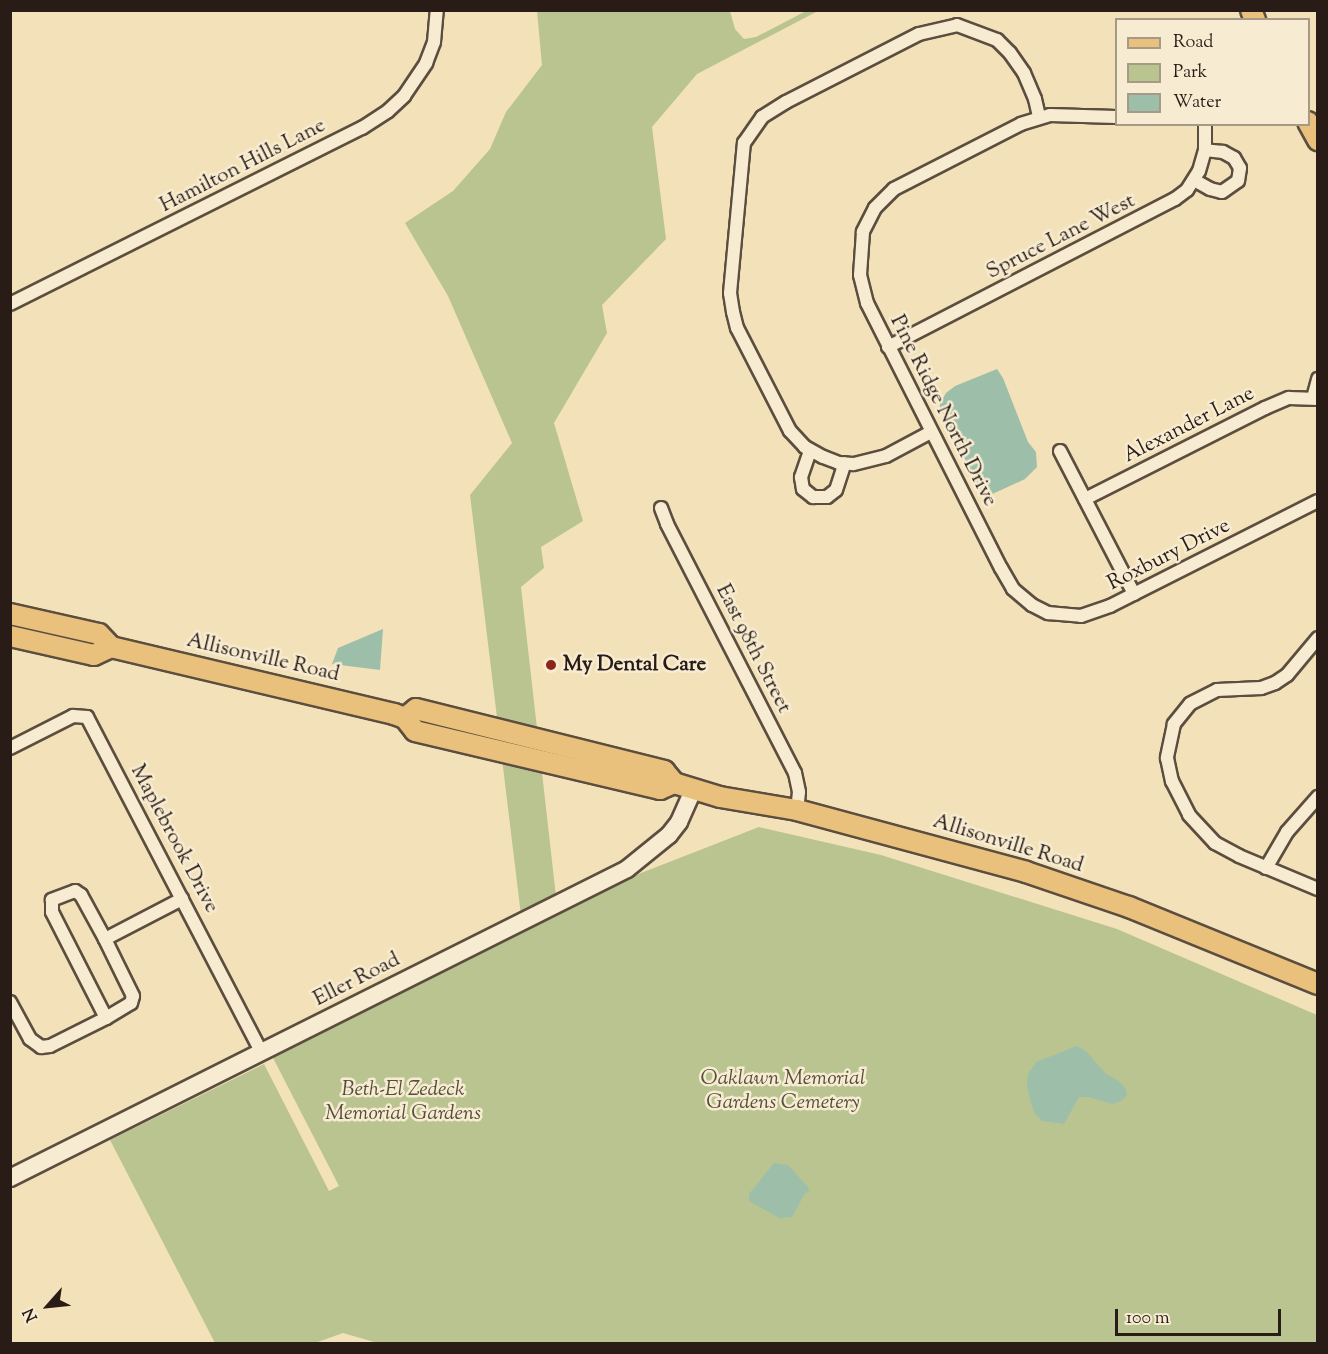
<!DOCTYPE html>
<style>
body{margin:0}
#map{position:relative;width:1328px;height:1354px;overflow:hidden;background:#f3e2b9;font-family:"Sorts Mill Goudy",serif}
div>[style]{position:absolute}
.green>*{inset:0;background:#b9c491}
.water>*{inset:0;background:#9dbfa9}
.roads{filter:drop-shadow(2px 0 #5c4e3f) drop-shadow(-2px 0 #5c4e3f) drop-shadow(0 2px #5c4e3f) drop-shadow(0 -2px #5c4e3f)}
.minor>*{height:12px;margin:-6px;padding:0 6px;transform-origin:6px;border-radius:6px;background:#f7ecd2}
.tertiary>*{height:16px;margin:-8px;padding:0 8px;transform-origin:8px;border-radius:8px;background:#f7ecd2}
.primary>*{height:20px;margin:-10px;padding:0 10px;transform-origin:10px;border-radius:10px;background:#eac17c}
.dots>*{width:16px;height:16px;translate:-50% -50%;box-sizing:border-box;border:3px solid #f7ecd2;border-radius:50%}
span{translate:-50% -50%;white-space:nowrap;text-align:center;line-height:1.15;-webkit-text-stroke:5px #f7ecd2;paint-order:stroke}
.street-label{font-size:21px;color:#291c16}
.poi-label{font-size:21px;color:#291c16;font-weight:700}
.left{translate:0 -50%;text-align:left}
.park-label{font-size:21px;color:#544e3b;font-style:italic}
.frame{position:absolute;inset:0;border:12px solid #291c16;pointer-events:none}
.legend{position:absolute;left:1115px;top:18px;width:195px;height:108px;box-sizing:border-box;background:#f7ecd2;border:2px solid #a59987;margin:0;padding:8px 10px;list-style:none;font-size:18px;color:#291c16}
.legend li{display:flex;align-items:center;gap:12px;height:30px}
.legend b{width:30px;border:2px solid #a59987}
.north{position:absolute;left:18px;top:1276px;width:60px;height:60px;-webkit-text-stroke:4px #f7ecd2;paint-order:stroke;rotate:243deg;font-size:16px;font-weight:700;line-height:24px;text-align:center;color:#291c16}
.north::after{content:'';display:block;margin:auto;width:21px;height:27px;background:#291c16;clip-path:polygon(50% 0,100% 100%,50% 72%,0 100%)}
.scale{position:absolute;left:1115px;top:1309px;width:166px;height:27px;box-sizing:border-box;border:3px solid #291c16;border-top:0;padding-left:8px;font-size:18px;line-height:21px;white-space:nowrap;color:#291c16;-webkit-text-stroke:4px #f7ecd2;paint-order:stroke}
</style>
<div id="map">
<div class="green">
<div style="clip-path:polygon(537px 11px,730px 11px,735px 29px,744px 39px,756px 37px,806px 11px,818px 11px,697px 74px,652px 127px,666px 239px,602px 305px,607px 333px,554px 423px,583px 521px,541px 547px,544px 568px,521px 587px,558px 914px,641px 873px,759px 827px,881px 855px,1117px 929px,1317px 1015px,1317px 1343px,381px 1344px,343px 1333px,315px 1343px,215px 1343px,110px 1140px,264px 1064px,329px 1191px,339px 1186px,272px 1056px,523px 932px,470px 495px,512px 443px,448px 296px,405px 223px,453px 191px,490px 149px,506px 112px,542px 65px)"></div>
</div>
<div class="water">
<div style="clip-path:polygon(997px 369px,1003px 378px,1028px 442px,1036px 452px,1037px 467px,1025px 479px,988px 496px,981px 492px,940px 408px,940px 403px,946px 393px,955px 386px)"></div>
<div style="clip-path:polygon(383px 629px,380px 670px,332px 664px,338px 648px)"></div>
<div style="clip-path:polygon(1077px 1046px,1087px 1052px,1105px 1073px,1119px 1081px,1126px 1089px,1127px 1095px,1121px 1101px,1113px 1104px,1088px 1097px,1079px 1097px,1064px 1124px,1042px 1121px,1035px 1114px,1032px 1106px,1027px 1087px,1028px 1074px,1036px 1062px)"></div>
<div style="clip-path:polygon(774px 1163px,788px 1165px,808px 1187px,809px 1192px,805px 1193px,792px 1217px,779px 1218px,749px 1201px,749px 1194px)"></div>
</div>
<div class="roads">
<div class="minor">
<div style="left:1116px;top:117px;width:66px;rotate:-178.3deg"></div>
<div style="left:1050px;top:115px;width:30px;rotate:163deg"></div>
<div style="left:1021px;top:124px;width:143px;rotate:152.9deg"></div>
<div style="left:894px;top:189px;width:27px;rotate:135deg"></div>
<div style="left:875px;top:208px;width:27px;rotate:117deg"></div>
<div style="left:863px;top:232px;width:43px;rotate:94deg"></div>
<div style="left:860px;top:275px;width:29px;rotate:76deg"></div>
<div style="left:867px;top:303px;width:297px;rotate:63.2deg"></div>
<div style="left:1001px;top:568px;width:24px;rotate:60deg"></div>
<div style="left:1013px;top:589px;width:25px;rotate:40deg"></div>
<div style="left:1032px;top:605px;width:18px;rotate:27deg"></div>
<div style="left:1048px;top:613px;width:33px;rotate:5deg"></div>
<div style="left:1081px;top:616px;width:31px;rotate:-19deg"></div>
<div style="left:1110px;top:606px;width:233px;rotate:-26.8deg"></div>
<div style="left:1194px;top:180px;width:18px;rotate:29deg"></div>
<div style="left:1210px;top:189px;width:12px;rotate:14deg"></div>
<div style="left:1222px;top:192px;width:19px;rotate:-35deg"></div>
<div style="left:1238px;top:181px;width:13px;rotate:-81deg"></div>
<div style="left:1240px;top:168px;width:12px;rotate:-121deg"></div>
<div style="left:1234px;top:158px;width:13px;rotate:-151deg"></div>
<div style="left:1223px;top:152px;width:18px;rotate:-174deg"></div>
<div style="left:10px;top:304px;width:394px;rotate:-26.6deg"></div>
<div style="left:362px;top:128px;width:31px;rotate:-33deg"></div>
<div style="left:388px;top:111px;width:22px;rotate:-43deg"></div>
<div style="left:404px;top:96px;width:40px;rotate:-56deg"></div>
<div style="left:426px;top:63px;width:22px;rotate:-69deg"></div>
<div style="left:434px;top:42px;width:32px;rotate:-85deg"></div>
<div style="left:888px;top:347px;width:323px;rotate:-27.3deg"></div>
<div style="left:1175px;top:199px;width:15px;rotate:-37deg"></div>
<div style="left:1187px;top:190px;width:22px;rotate:-58deg"></div>
<div style="left:1199px;top:171px;width:22px;rotate:-74deg"></div>
<div style="left:1205px;top:150px;width:26px;rotate:-90deg"></div>
<div style="left:1313px;top:398px;width:20px;rotate:-75deg"></div>
<div style="left:931px;top:432px;width:51px;rotate:151.9deg"></div>
<div style="left:886px;top:456px;width:34px;rotate:166deg"></div>
<div style="left:853px;top:464px;width:14px;rotate:-176deg"></div>
<div style="left:839px;top:463px;width:17px;rotate:-159deg"></div>
<div style="left:823px;top:457px;width:21px;rotate:-151deg"></div>
<div style="left:805px;top:447px;width:22px;rotate:-133deg"></div>
<div style="left:790px;top:431px;width:116px;rotate:-117.2deg"></div>
<div style="left:737px;top:328px;width:16px;rotate:-104deg"></div>
<div style="left:733px;top:312px;width:19px;rotate:-99deg"></div>
<div style="left:730px;top:293px;width:151px;rotate:-84.7deg"></div>
<div style="left:744px;top:143px;width:32px;rotate:-55deg"></div>
<div style="left:762px;top:117px;width:28px;rotate:-32deg"></div>
<div style="left:786px;top:102px;width:149px;rotate:-27.1deg"></div>
<div style="left:919px;top:34px;width:39px;rotate:-13deg"></div>
<div style="left:957px;top:25px;width:43px;rotate:20.6deg"></div>
<div style="left:997px;top:40px;width:18px;rotate:45deg"></div>
<div style="left:1010px;top:53px;width:24px;rotate:55deg"></div>
<div style="left:1024px;top:73px;width:28px;rotate:67deg"></div>
<div style="left:1035px;top:99px;width:18px;rotate:77deg"></div>
<div style="left:810px;top:451px;width:28px;rotate:109deg"></div>
<div style="left:801px;top:477px;width:12px;rotate:81deg"></div>
<div style="left:803px;top:489px;width:13px;rotate:39deg"></div>
<div style="left:813px;top:497px;width:14px"></div>
<div style="left:827px;top:497px;width:11px;rotate:-38deg"></div>
<div style="left:836px;top:490px;width:28px;rotate:-72deg"></div>
<div style="left:1060px;top:451px;width:161px;rotate:62.6deg"></div>
<div style="left:1085px;top:499px;width:202px;rotate:-26.8deg"></div>
<div style="left:1265px;top:408px;width:26px;rotate:-23deg"></div>
<div style="left:1289px;top:398px;width:29px;rotate:2deg"></div>
<div style="left:661px;top:508px;width:17px;rotate:69deg"></div>
<div style="left:667px;top:524px;width:280px;rotate:62.8deg"></div>
<div style="left:795px;top:773px;width:19px;rotate:78deg"></div>
<div style="left:799px;top:792px;width:18px;rotate:96deg"></div>
<div style="left:1318px;top:638px;width:48px;rotate:130deg"></div>
<div style="left:1287px;top:675px;width:14px;rotate:146deg"></div>
<div style="left:1275px;top:683px;width:15px;rotate:160deg"></div>
<div style="left:1261px;top:688px;width:44px;rotate:177.4deg"></div>
<div style="left:1217px;top:690px;width:30px;rotate:153deg"></div>
<div style="left:1190px;top:704px;width:26px;rotate:129deg"></div>
<div style="left:1174px;top:724px;width:35px;rotate:102deg"></div>
<div style="left:1167px;top:758px;width:24px;rotate:78deg"></div>
<div style="left:1172px;top:781px;width:38px;rotate:63deg"></div>
<div style="left:1189px;top:815px;width:38px;rotate:47deg"></div>
<div style="left:1215px;top:843px;width:27px;rotate:28deg"></div>
<div style="left:1239px;top:856px;width:86px;rotate:22.7deg"></div>
<div style="left:10px;top:748px;width:71px;rotate:-26.9deg"></div>
<div style="left:73px;top:716px;width:14px;rotate:4deg"></div>
<div style="left:87px;top:717px;width:379px;rotate:62.5deg"></div>
<div style="left:1266px;top:868px;width:42px;rotate:-59.7deg"></div>
<div style="left:1287px;top:832px;width:47px;rotate:-48.5deg"></div>
<div style="left:105px;top:939px;width:87px;rotate:-27.5deg"></div>
<div style="left:10px;top:1002px;width:42px;rotate:61.6deg"></div>
<div style="left:30px;top:1039px;width:14px;rotate:36deg"></div>
<div style="left:41px;top:1047px;width:9px;rotate:-6deg"></div>
<div style="left:50px;top:1046px;width:63px;rotate:-26.6deg"></div>
<div style="left:106px;top:1018px;width:29px;rotate:-31deg"></div>
<div style="left:131px;top:1003px;width:7px;rotate:-74deg"></div>
<div style="left:133px;top:996px;width:64px;rotate:-116.2deg"></div>
<div style="left:105px;top:939px;width:50px;rotate:-118.6deg"></div>
<div style="left:81px;top:895px;width:7px;rotate:-146deg"></div>
<div style="left:75px;top:891px;width:25px;rotate:159deg"></div>
<div style="left:52px;top:900px;width:12px;rotate:90deg"></div>
<div style="left:52px;top:912px;width:119px;rotate:63deg"></div>
</div>
<div class="tertiary">
<div style="left:10px;top:1178px;width:690px;rotate:-26.6deg"></div>
<div style="left:627px;top:869px;width:54px;rotate:-39deg"></div>
<div style="left:669px;top:835px;width:16px;rotate:-52deg"></div>
<div style="left:679px;top:822px;width:36px;rotate:-66deg"></div>
</div>
<div class="primary">
<div style="left:1251px;top:10px;width:11px;rotate:68deg"></div>
<div style="left:1308px;top:122px;width:21px;rotate:61deg"></div>
<div style="left:10px;top:614px;width:91px;rotate:12.7deg"></div>
<div style="left:99px;top:634px;width:18px;rotate:47deg"></div>
<div style="left:111px;top:647px;width:291px;rotate:13.3deg"></div>
<div style="left:394px;top:714px;width:12px;rotate:20deg"></div>
<div style="left:405px;top:718px;width:16px;rotate:52deg"></div>
<div style="left:415px;top:731px;width:252px;rotate:13.3deg"></div>
<div style="left:660px;top:789px;width:15px;rotate:-23deg"></div>
<div style="left:10px;top:636px;width:86px;rotate:12.7deg"></div>
<div style="left:94px;top:655px;width:19px;rotate:-25deg"></div>
<div style="left:405px;top:718px;width:14px;rotate:-39deg"></div>
<div style="left:416px;top:709px;width:256px;rotate:14deg"></div>
<div style="left:664px;top:771px;width:16px;rotate:50deg"></div>
<div style="left:674px;top:783px;width:48px;rotate:16.9deg"></div>
<div style="left:720px;top:797px;width:78px;rotate:9.6deg"></div>
<div style="left:797px;top:810px;width:237px;rotate:15.1deg"></div>
<div style="left:1026px;top:872px;width:109px;rotate:18.8deg"></div>
<div style="left:1129px;top:907px;width:204px;rotate:22.2deg"></div>
</div>
</div>
<div class="dots">
<div style="left:551px;top:665px;background:#8f2418"></div>
</div>
<div class="street-label">
<span style="left:243px;top:166px;rotate:-27deg">Hamilton Hills Lane</span>
<span style="left:1061px;top:237px;rotate:-27deg">Spruce Lane West</span>
<span style="left:943px;top:411px;rotate:63deg">Pine Ridge North Drive</span>
<span style="left:1189px;top:425px;rotate:-27deg">Alexander Lane</span>
<span style="left:1169px;top:555px;rotate:-27deg">Roxbury Drive</span>
<span style="left:753px;top:649px;rotate:63deg">East 98th Street</span>
<span style="left:263px;top:658px;rotate:13deg">Allisonville Road</span>
<span style="left:174px;top:839px;rotate:62deg">Maplebrook Drive</span>
<span style="left:1008px;top:844px;rotate:17deg">Allisonville Road</span>
<span style="left:357px;top:980px;rotate:-27deg">Eller Road</span>
</div>
<div class="poi-label">
<span class="left" style="left:563px;top:665px">My Dental Care</span>
</div>
<div class="park-label">
<span style="left:783px;top:1091px">Oaklawn Memorial<br>Gardens Cemetery</span>
<span style="left:403px;top:1102px">Beth-El Zedeck<br>Memorial Gardens</span>
</div>
<div class="frame"></div>
<ul class="legend">
<li><b style="height:8px;background:#eac17c"></b>Road</li>
<li><b style="height:16px;background:#b9c491"></b>Park</li>
<li><b style="height:16px;background:#9dbfa9"></b>Water</li>
</ul>
<div class="north">N</div>
<div class="scale">100 m</div>
</div>
